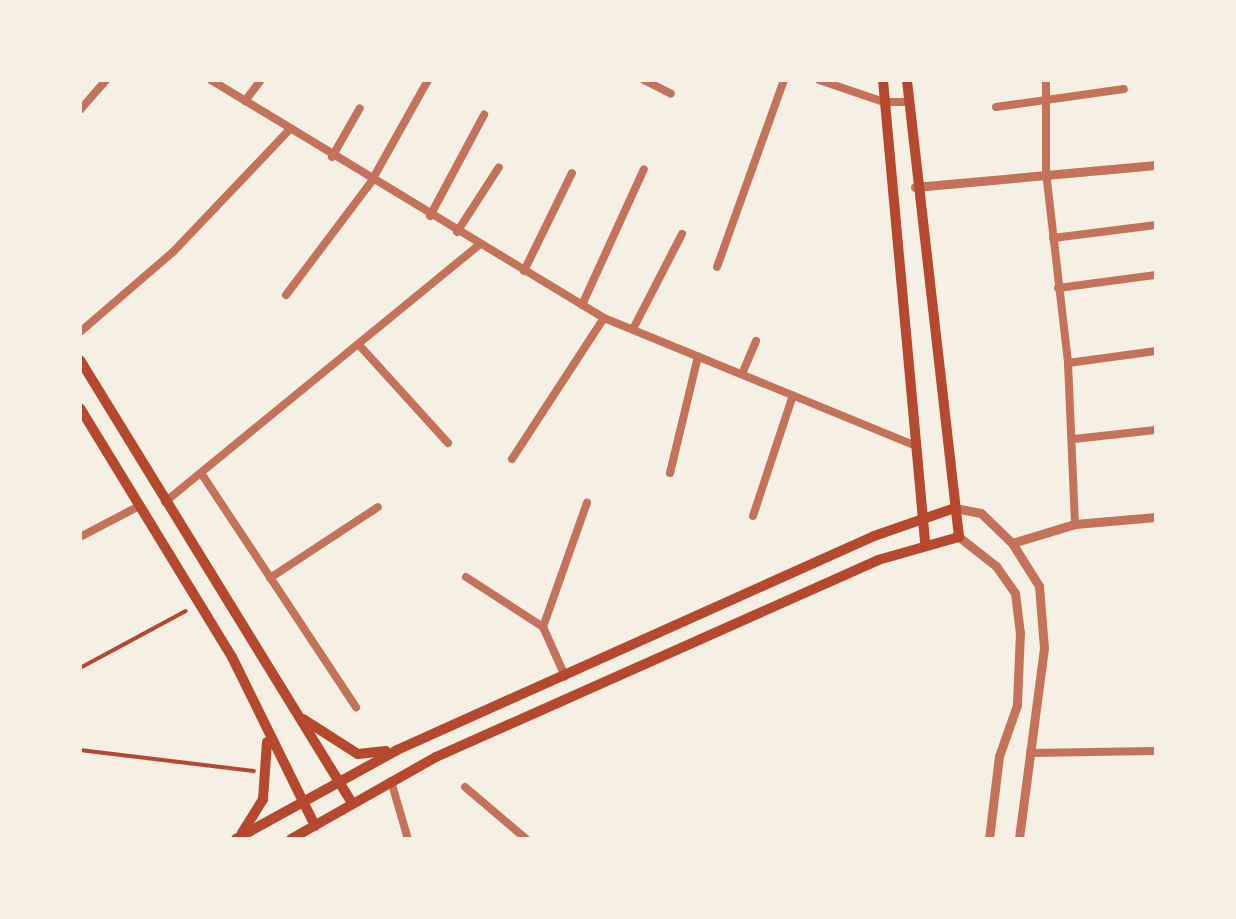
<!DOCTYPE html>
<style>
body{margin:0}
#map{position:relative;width:1236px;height:919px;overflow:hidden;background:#f6efe4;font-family:"Golos Text",sans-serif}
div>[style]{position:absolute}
.path>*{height:4px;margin:-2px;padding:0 2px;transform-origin:2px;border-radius:2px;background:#b5482f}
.minor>*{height:8px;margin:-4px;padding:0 4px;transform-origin:4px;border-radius:4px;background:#c5725c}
.tertiary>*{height:9px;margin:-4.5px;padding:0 4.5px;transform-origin:4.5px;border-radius:4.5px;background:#c5725c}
.secondary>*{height:10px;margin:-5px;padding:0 5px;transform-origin:5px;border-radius:5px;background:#b5482f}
span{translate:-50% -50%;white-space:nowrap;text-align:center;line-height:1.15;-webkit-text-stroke:8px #f6efe4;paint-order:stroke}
.frame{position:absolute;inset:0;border:82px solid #f6efe4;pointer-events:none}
</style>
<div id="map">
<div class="path">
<div style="left:80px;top:668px;width:120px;rotate:-28.3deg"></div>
<div style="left:80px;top:750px;width:175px;rotate:6.9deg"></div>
</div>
<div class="minor">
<div style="left:211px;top:80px;width:459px;rotate:31.2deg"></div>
<div style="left:604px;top:318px;width:337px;rotate:22.3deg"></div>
<div style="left:644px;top:80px;width:30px;rotate:27deg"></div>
<div style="left:819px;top:80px;width:69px;rotate:18.7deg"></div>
<div style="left:884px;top:102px;width:24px"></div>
<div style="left:1046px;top:80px;width:92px;rotate:90deg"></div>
<div style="left:1046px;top:172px;width:192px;rotate:83.4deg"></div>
<div style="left:1068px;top:363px;width:161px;rotate:87.5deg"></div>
<div style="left:245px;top:101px;width:26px;rotate:-53deg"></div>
<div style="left:996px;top:107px;width:129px;rotate:-8deg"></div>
<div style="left:80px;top:110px;width:40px;rotate:-49deg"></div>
<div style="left:332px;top:157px;width:56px;rotate:-60.3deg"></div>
<div style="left:430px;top:216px;width:115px;rotate:-61.9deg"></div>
<div style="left:457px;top:232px;width:77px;rotate:-57.1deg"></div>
<div style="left:1053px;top:238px;width:104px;rotate:-7.2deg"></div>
<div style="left:717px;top:267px;width:199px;rotate:-70.3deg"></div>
<div style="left:524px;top:271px;width:109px;rotate:-63.9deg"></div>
<div style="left:1058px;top:288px;width:99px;rotate:-7.6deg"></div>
<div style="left:286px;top:295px;width:141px;rotate:-53deg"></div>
<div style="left:371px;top:182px;width:117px;rotate:-60.8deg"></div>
<div style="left:582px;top:305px;width:149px;rotate:-65.5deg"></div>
<div style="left:633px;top:329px;width:107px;rotate:-62.7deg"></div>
<div style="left:80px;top:332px;width:123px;rotate:-40.7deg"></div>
<div style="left:173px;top:252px;width:168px;rotate:-46.4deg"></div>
<div style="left:360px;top:346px;width:131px;rotate:47.8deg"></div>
<div style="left:1068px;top:363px;width:89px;rotate:-7.8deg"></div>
<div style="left:742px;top:374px;width:36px;rotate:-67deg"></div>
<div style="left:1074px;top:439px;width:82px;rotate:-6.3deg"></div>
<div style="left:512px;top:459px;width:168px;rotate:-56.9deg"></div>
<div style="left:201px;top:473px;width:281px;rotate:56.5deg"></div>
<div style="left:670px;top:473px;width:120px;rotate:-76.5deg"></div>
<div style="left:165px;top:502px;width:406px;rotate:-39.3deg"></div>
<div style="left:753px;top:516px;width:127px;rotate:-71.7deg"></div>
<div style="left:80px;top:537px;width:67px;rotate:-27.7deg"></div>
<div style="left:466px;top:577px;width:92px;rotate:33deg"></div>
<div style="left:543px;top:627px;width:54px;rotate:65.8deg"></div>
<div style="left:270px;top:578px;width:129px;rotate:-33.3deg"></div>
<div style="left:543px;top:627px;width:132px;rotate:-70.5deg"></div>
<div style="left:1030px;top:753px;width:126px;rotate:-0.9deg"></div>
<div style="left:391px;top:781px;width:60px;rotate:73.7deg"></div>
<div style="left:465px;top:787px;width:80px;rotate:40.4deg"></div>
</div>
<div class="tertiary">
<div style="left:915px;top:187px;width:242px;rotate:-5.2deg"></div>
<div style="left:955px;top:508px;width:26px;rotate:11deg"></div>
<div style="left:981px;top:513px;width:43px;rotate:44.1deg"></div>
<div style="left:1012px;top:543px;width:51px;rotate:57.9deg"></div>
<div style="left:1039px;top:586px;width:62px;rotate:85.4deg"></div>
<div style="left:1044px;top:648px;width:193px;rotate:97.5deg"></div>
<div style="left:959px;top:537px;width:47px;rotate:38.1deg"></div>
<div style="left:996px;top:566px;width:33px;rotate:55deg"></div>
<div style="left:1015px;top:593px;width:39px;rotate:83deg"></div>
<div style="left:1020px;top:632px;width:73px;rotate:92.4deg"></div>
<div style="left:1017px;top:705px;width:54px;rotate:109.4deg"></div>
<div style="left:999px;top:756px;width:84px;rotate:96.9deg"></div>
<div style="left:1012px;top:543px;width:66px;rotate:-16.8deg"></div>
<div style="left:1075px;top:524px;width:81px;rotate:-4.9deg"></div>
</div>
<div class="secondary">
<div style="left:883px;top:80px;width:467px;rotate:84.8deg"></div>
<div style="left:80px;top:360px;width:520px;rotate:58.45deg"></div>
<div style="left:80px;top:408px;width:292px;rotate:58.6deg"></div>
<div style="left:232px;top:657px;width:188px;rotate:63.8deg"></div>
<div style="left:303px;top:719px;width:65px;rotate:32.5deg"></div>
<div style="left:358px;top:754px;width:28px;rotate:-6deg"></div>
<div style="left:242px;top:833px;width:40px;rotate:-58deg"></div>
<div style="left:263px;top:799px;width:57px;rotate:-86deg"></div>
<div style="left:236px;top:839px;width:184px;rotate:-28.9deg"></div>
<div style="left:397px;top:750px;width:523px;rotate:-24.16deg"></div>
<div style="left:874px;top:536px;width:86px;rotate:-19.1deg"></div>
<div style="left:291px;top:839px;width:167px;rotate:-29.5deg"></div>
<div style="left:436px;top:757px;width:484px;rotate:-24deg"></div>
<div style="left:878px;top:560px;width:84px;rotate:-15.9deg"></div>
<div style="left:959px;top:537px;width:460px;rotate:-96.5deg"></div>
</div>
<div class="frame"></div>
</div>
